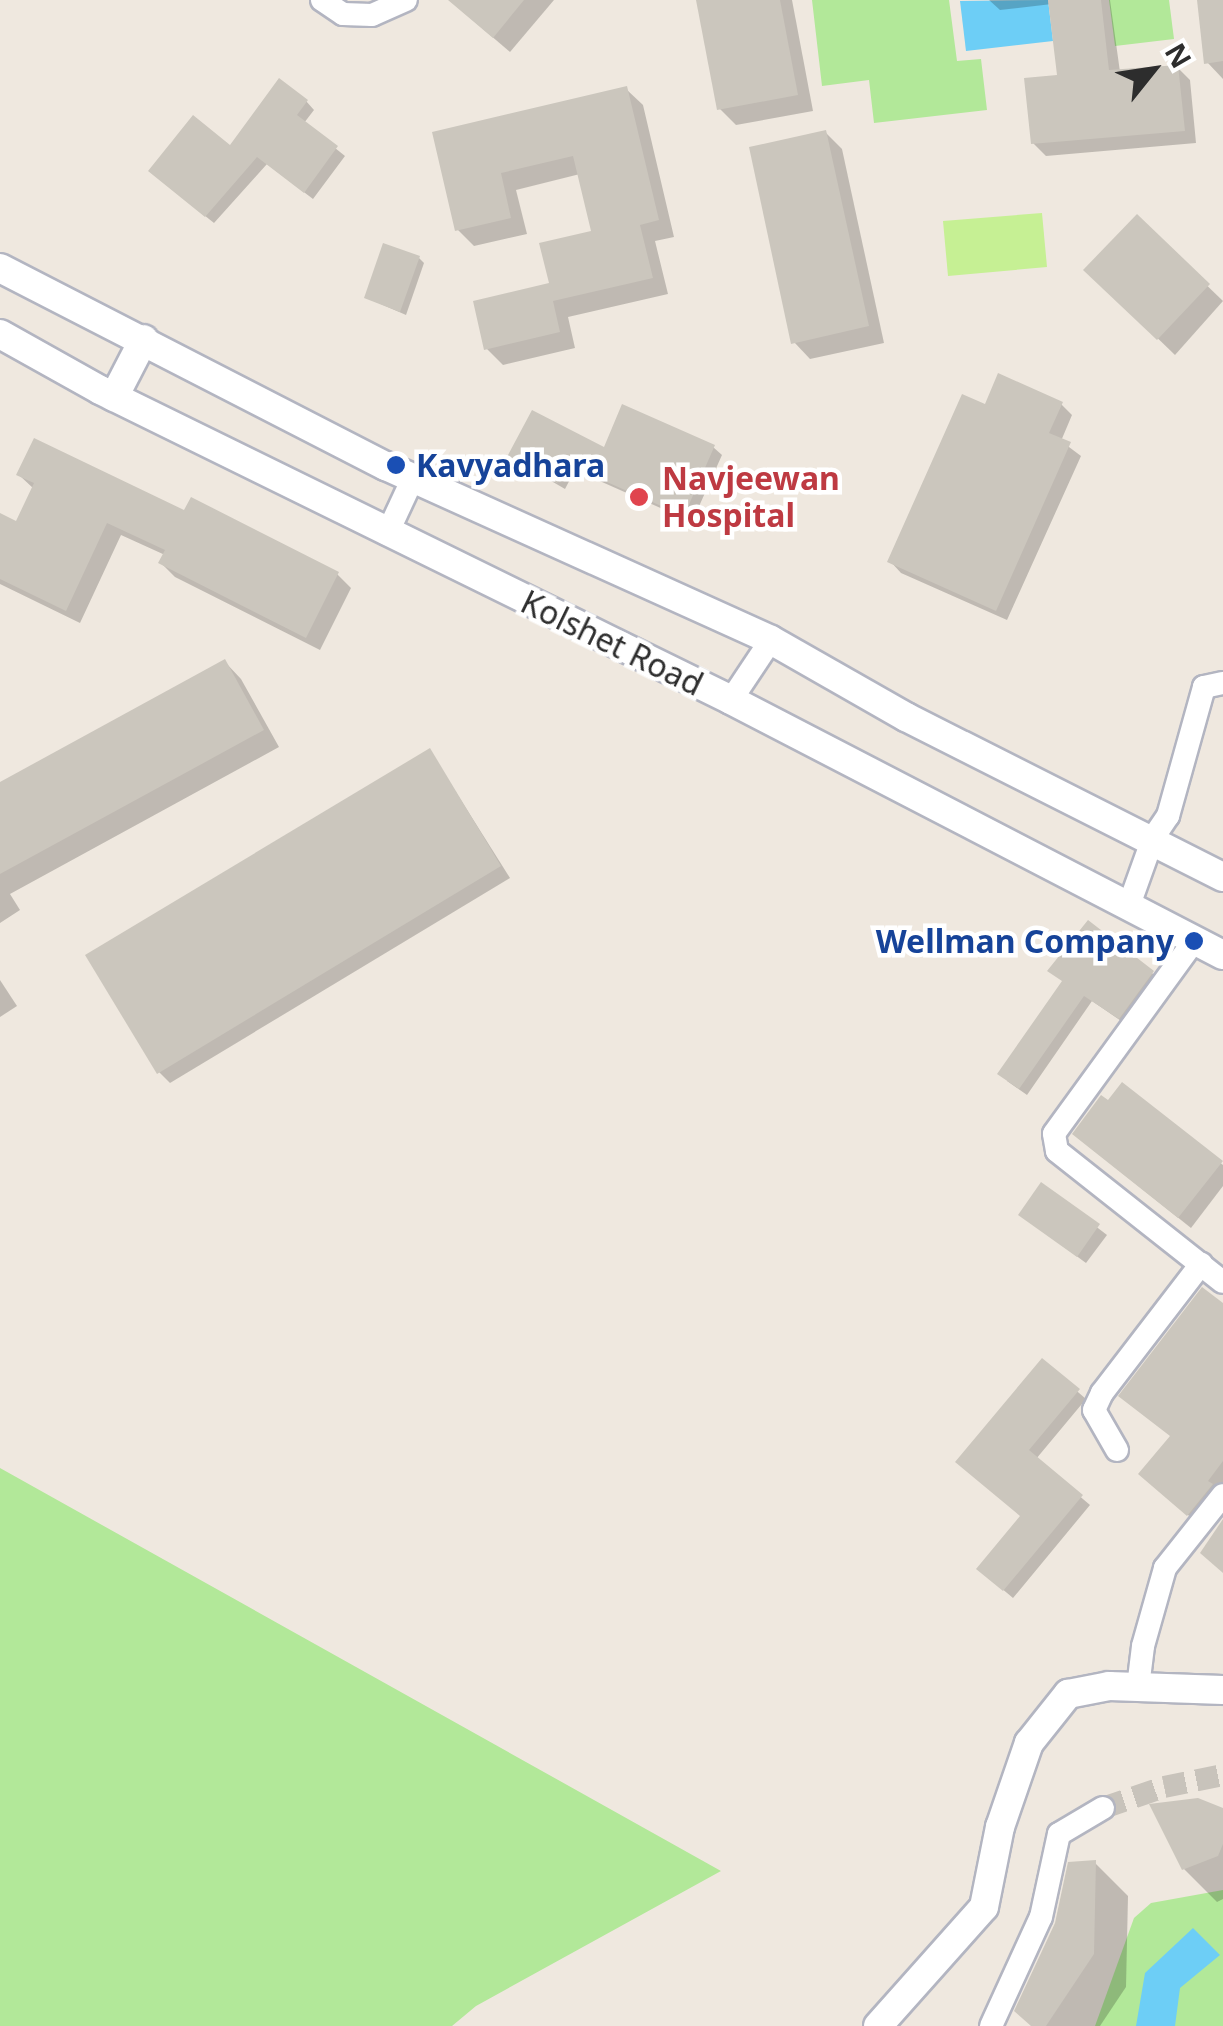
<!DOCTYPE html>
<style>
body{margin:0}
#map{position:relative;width:1223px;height:2026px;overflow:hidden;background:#efe8df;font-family:"Noto Sans",sans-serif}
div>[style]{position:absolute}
.green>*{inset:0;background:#b2e899}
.pitch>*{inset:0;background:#c6f094}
.water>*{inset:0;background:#6dcef6}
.shadow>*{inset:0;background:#0003}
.building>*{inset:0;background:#cbc6bd}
.minor-tunnel>*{height:22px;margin-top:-11px;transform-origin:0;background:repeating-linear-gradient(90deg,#c8c3bb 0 22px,transparent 0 33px)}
.roads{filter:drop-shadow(2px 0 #b3b5c1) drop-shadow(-2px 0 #b3b5c1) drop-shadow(0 2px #b3b5c1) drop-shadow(0 -2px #b3b5c1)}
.minor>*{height:22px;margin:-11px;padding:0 11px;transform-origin:11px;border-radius:11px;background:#fff}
.tertiary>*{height:28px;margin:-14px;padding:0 14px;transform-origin:14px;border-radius:14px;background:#fff}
.dots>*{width:28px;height:28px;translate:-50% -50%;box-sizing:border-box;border:5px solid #fff;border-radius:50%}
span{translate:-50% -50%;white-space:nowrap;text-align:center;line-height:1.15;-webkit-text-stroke:9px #fff;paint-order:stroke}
.transit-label{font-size:32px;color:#164399;font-weight:700}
.left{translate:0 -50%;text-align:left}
.right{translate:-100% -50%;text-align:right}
.health-label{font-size:32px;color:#be3a42;font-weight:700}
.street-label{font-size:32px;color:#2d2d2d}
.north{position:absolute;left:1103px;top:20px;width:100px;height:100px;-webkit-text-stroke:8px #fff;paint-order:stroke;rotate:60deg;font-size:28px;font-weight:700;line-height:40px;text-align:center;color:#2d2d2d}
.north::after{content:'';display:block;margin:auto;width:35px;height:45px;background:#2d2d2d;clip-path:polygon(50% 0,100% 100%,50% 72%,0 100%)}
</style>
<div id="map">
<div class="green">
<div style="clip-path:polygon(812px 0,949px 0,957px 61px,981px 59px,987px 110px,874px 123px,869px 80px,822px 86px)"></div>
<div style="clip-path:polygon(1109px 0,1169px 0,1174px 39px,1115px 46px)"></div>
<div style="clip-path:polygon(0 1468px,721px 1871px,476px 2006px,452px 2026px,0 2026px)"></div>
<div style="clip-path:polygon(1223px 1890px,1223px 2026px,1095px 2026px,1134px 1918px,1151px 1903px)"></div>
</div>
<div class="pitch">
<div style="clip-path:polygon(1042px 213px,1047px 267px,948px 276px,943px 221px)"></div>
</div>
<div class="water">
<div style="clip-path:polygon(1048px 0,1053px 41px,966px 51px,960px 1px)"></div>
<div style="clip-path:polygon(1193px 1928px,1220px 1955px,1180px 1988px,1175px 2026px,1136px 2026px,1145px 1973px)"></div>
</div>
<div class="shadow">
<div style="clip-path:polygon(449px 0,554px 0,510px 52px)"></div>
<div style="clip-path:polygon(699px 0,792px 0,813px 111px,736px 125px,719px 108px)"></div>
<div style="clip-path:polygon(989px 0,1110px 0,1120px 72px,1177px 67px,1190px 80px,1196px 143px,1046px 156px,1033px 143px,1060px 77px,1052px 4px,1000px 10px)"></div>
<div style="clip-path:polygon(1199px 0,1223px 0,1223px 79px,1207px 62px)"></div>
<div style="clip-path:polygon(626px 89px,643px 105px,674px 237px,655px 241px,668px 294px,568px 317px,575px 348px,503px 365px,486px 348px,552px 285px,594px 232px,580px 174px,516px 190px,527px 234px,474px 246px,458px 230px,435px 134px)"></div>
<div style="clip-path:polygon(306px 101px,314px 110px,304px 123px,345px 156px,313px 199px,267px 164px,214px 223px,159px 179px,230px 148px)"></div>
<div style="clip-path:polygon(825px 132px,842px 149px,884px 343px,810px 359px,794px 342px)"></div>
<div style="clip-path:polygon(1137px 218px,1223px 301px,1175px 355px,1087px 270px)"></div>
<div style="clip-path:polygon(419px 258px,424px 263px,406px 315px,367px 298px)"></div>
<div style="clip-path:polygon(1061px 404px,1072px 415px,1061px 441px,1081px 456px,1007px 620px,901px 573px,890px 561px,986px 407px)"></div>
<div style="clip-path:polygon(713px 447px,722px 455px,692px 522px,575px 470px,565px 489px,510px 457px)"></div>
<div style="clip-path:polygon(19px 475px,186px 513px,337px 574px,351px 588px,320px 650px,175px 577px,161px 563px,165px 555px,121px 535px,80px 623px,0 584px,0 516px,17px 525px,34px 489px)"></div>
<div style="clip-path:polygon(225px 662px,241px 679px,279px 747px,10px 894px,20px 910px,0 923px,0 785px)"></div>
<div style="clip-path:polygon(430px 751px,510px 878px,170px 1083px,159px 1072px)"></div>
<div style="clip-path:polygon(1152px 973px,1159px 980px,1127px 1025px,1092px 1001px,1027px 1095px,1007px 1081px,1064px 982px)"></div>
<div style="clip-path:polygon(0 980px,17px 1006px,0 1017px)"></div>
<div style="clip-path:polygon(1123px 1085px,1223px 1165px,1223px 1186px,1191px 1228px,1087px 1145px)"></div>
<div style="clip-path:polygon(1042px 1185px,1107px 1235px,1086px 1263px,1030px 1222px)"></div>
<div style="clip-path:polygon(1223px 1306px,1223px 1491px,1200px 1525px,1152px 1485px)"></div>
<div style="clip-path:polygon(1042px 1361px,1086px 1399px,1036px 1459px,1090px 1505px,1013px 1598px,988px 1577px,1023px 1517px,967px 1470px)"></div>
<div style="clip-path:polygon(1223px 1810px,1223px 1899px,1217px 1902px,1184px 1869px)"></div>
<div style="clip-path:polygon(1095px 1863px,1128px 1896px,1126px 1987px,1100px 2026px,1033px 2026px,1057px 1924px)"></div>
</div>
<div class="building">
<div style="clip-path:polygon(448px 0,524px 0,493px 38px)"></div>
<div style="clip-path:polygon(696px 0,780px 0,798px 95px,717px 110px)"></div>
<div style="clip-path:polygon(1048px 0,1101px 0,1109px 70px,1178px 65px,1185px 131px,1031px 144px,1024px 78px,1057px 75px)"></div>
<div style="clip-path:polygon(1197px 0,1223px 0,1223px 61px,1204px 64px)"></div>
<div style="clip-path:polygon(279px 78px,308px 100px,297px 115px,338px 146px,304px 193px,257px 157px,205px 217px,148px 171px,193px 115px,230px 145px)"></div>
<div style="clip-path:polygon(627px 86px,659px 220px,640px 225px,653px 278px,553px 301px,560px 332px,484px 350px,473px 301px,549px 283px,539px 243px,591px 231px,573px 156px,501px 173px,511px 218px,455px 231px,432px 132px)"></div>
<div style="clip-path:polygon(826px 130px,869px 326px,791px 344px,749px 147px)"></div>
<div style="clip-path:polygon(1137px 214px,1210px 284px,1157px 340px,1083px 270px)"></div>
<div style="clip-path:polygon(383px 243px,420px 256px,400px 312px,364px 298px)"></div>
<div style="clip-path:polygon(998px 373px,1063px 402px,1049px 433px,1071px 442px,996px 611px,887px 562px,962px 394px,985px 404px)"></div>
<div style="clip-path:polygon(622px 404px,715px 445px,684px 516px,566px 464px,557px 483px,507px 457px,532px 410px,604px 447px)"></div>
<div style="clip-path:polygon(34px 438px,184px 510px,191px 497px,339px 572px,306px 638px,158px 563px,165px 550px,107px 523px,66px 611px,0 579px,0 513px,16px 521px,34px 483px,16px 475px)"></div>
<div style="clip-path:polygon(225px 659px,264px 730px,0 874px,0 782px)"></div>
<div style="clip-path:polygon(430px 748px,501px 866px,157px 1074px,85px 955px)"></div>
<div style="clip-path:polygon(1088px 920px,1154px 971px,1119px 1019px,1084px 996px,1019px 1089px,997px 1074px,1062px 981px,1047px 971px)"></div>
<div style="clip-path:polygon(1122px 1082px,1223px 1161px,1178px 1218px,1072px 1134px,1101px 1095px,1108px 1100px)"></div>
<div style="clip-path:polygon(1041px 1182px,1100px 1224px,1077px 1257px,1018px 1215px)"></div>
<div style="clip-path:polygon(1202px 1287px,1223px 1303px,1223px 1461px,1208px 1481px,1213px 1484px,1187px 1516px,1138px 1474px,1170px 1436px,1118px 1396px)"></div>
<div style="clip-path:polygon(1042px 1358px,1080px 1389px,1029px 1450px,1083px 1495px,1003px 1591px,976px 1569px,1020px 1516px,955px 1462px)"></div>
<div style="clip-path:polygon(1223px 1519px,1223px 1573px,1200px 1553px)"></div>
<div style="clip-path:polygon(1198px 1798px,1223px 1808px,1223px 1844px,1218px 1856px,1182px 1870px,1149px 1804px)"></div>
<div style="clip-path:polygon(1096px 1860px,1094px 1954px,1046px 2026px,1031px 2026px,1014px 2011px,1055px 1923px,1068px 1862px)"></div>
</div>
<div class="minor-tunnel">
<div style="left:1103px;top:1808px;width:65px;rotate:-19deg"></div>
<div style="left:1164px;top:1787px;width:60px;rotate:-11.5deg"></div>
</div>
<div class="roads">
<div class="minor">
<div style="left:322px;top:0;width:25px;rotate:34deg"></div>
<div style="left:343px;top:14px;width:29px;rotate:2deg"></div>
<div style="left:372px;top:15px;width:37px;rotate:-24deg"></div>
<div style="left:387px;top:534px;width:62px;rotate:-65.1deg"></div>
<div style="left:731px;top:700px;width:72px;rotate:-56.3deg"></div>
<div style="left:1128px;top:908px;width:74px;rotate:-70.3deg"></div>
<div style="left:1153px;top:838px;width:27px;rotate:-56deg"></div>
<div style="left:1168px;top:816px;width:134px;rotate:-74.4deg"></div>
<div style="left:1204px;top:687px;width:19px;rotate:-12deg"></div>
<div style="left:1194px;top:941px;width:238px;rotate:126deg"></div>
<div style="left:1054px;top:1134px;width:17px;rotate:80deg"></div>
<div style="left:1057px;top:1151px;width:211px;rotate:38.3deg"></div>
<div style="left:1117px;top:1450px;width:46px;rotate:-119.9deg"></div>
<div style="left:1094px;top:1410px;width:19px;rotate:-65deg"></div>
<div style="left:1102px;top:1393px;width:163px;rotate:-52.5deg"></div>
<div style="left:1138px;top:1687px;width:41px;rotate:-83deg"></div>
<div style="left:1143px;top:1646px;width:81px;rotate:-74.2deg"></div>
<div style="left:1165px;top:1568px;width:93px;rotate:-51.5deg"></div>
<div style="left:991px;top:2026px;width:120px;rotate:-65.4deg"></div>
<div style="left:1041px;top:1917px;width:85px;rotate:-77.8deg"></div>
<div style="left:1059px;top:1834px;width:51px;rotate:-30.6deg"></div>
</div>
<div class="tertiary">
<div style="left:0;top:268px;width:434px;rotate:27.2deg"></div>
<div style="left:386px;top:466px;width:422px;rotate:24.3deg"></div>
<div style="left:771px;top:640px;width:155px;rotate:29.7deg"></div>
<div style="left:906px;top:717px;width:355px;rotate:26.8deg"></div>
<div style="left:0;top:334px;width:115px;rotate:29.2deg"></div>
<div style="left:100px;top:390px;width:703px;rotate:26.16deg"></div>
<div style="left:731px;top:700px;width:554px;rotate:27.4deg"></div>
<div style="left:114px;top:397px;width:65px;rotate:-62.7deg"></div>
<div style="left:878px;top:2026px;width:159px;rotate:-48.3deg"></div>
<div style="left:984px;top:1907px;width:82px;rotate:-78.7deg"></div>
<div style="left:1000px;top:1827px;width:89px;rotate:-71deg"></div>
<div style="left:1029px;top:1743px;width:63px;rotate:-51.5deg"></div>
<div style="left:1068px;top:1694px;width:42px;rotate:-11deg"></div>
<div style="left:1109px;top:1686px;width:114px;rotate:2deg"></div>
</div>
</div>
<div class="dots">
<div style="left:396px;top:465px;background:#1a4fb4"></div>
<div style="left:639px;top:497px;background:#e0444e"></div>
<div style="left:1194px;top:941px;background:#1a4fb4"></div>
</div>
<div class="transit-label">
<span class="left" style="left:416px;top:465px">Kavyadhara</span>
<span class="right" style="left:1174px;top:941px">Wellman Company</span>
</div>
<div class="health-label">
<span class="left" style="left:662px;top:497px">Navjeewan<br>Hospital</span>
</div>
<div class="street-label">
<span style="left:612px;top:643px;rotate:26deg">Kolshet Road</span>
</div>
<div class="north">N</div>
</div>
